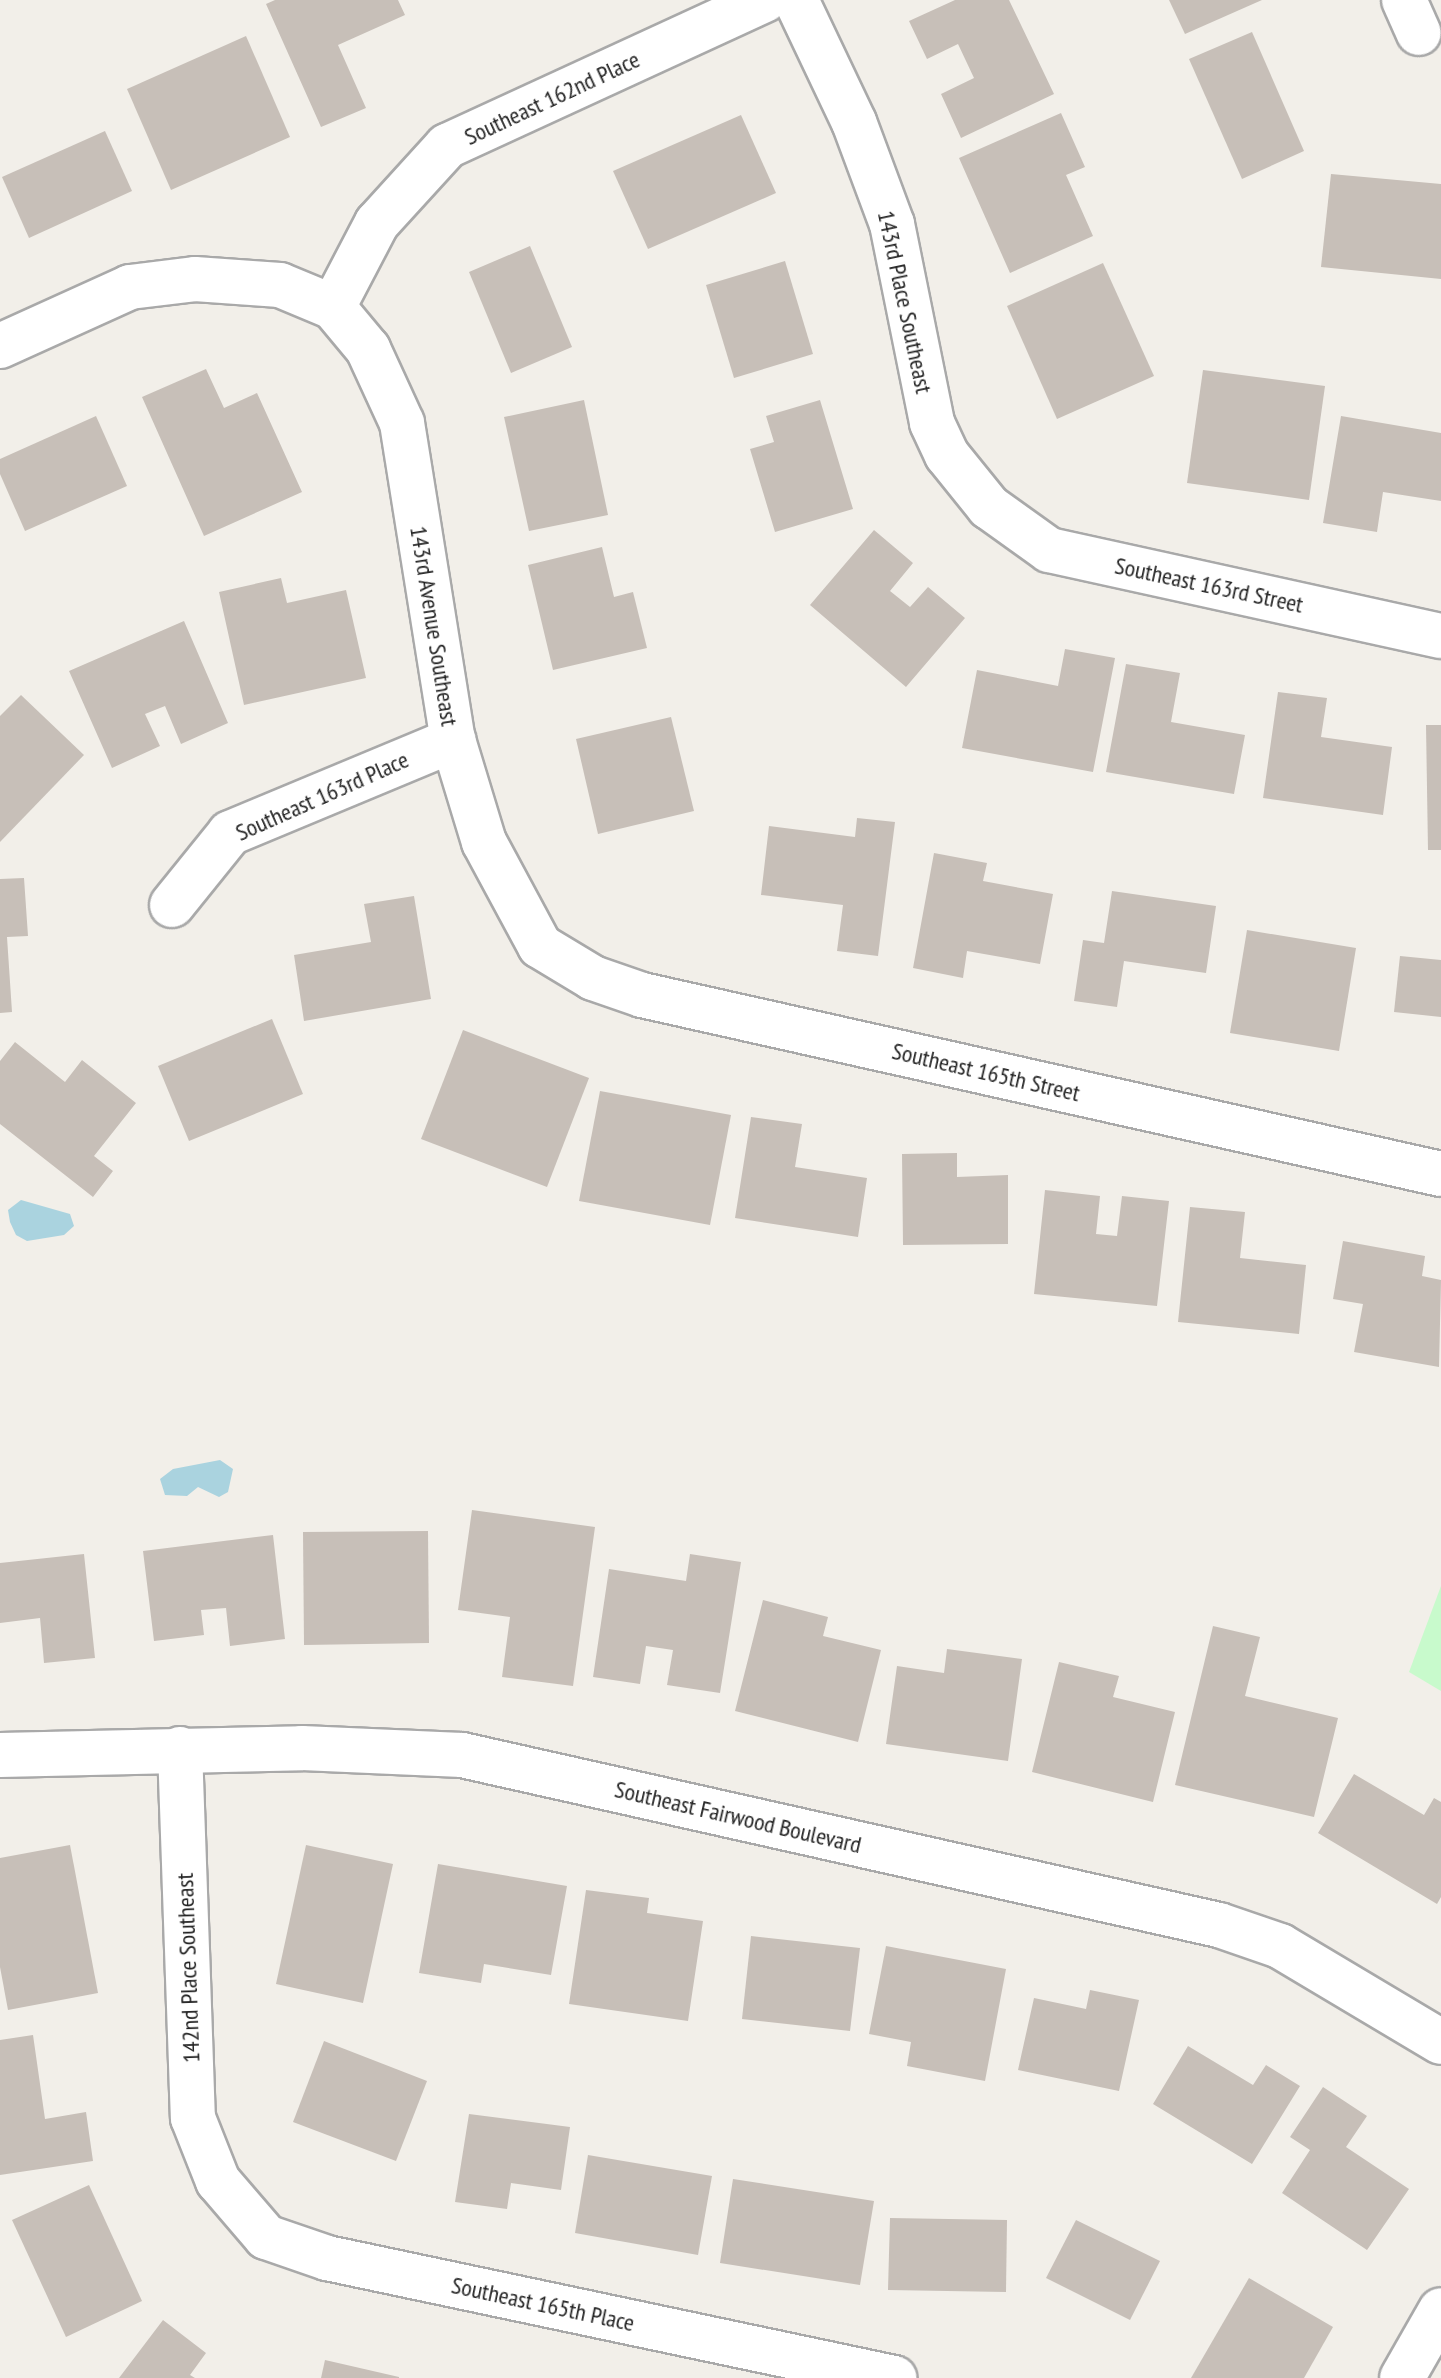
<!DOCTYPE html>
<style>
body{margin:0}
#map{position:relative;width:1441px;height:2378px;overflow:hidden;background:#f2efe9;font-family:"PT Sans Narrow",sans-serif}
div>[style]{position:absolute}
.park>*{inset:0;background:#c8facc}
.water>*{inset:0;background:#aad3df}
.building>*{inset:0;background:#c7bfb8}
.roads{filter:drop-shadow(2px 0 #a9a9a9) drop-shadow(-2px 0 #a9a9a9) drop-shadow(0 2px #a9a9a9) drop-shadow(0 -2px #a9a9a9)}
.minor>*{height:44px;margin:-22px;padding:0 22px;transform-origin:22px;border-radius:22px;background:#fff}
span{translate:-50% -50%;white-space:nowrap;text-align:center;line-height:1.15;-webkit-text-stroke:6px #fff;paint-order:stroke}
.street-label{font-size:24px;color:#222}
</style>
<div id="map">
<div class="park">
<div style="clip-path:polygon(1441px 1586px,1441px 1691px,1409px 1672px)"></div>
</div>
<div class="water">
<div style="clip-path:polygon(21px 1200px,70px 1214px,74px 1226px,64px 1235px,27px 1241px,16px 1235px,10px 1222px,8px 1210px)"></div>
<div style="clip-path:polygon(220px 1460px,233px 1469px,228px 1492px,219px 1497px,198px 1487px,187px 1496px,165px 1495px,160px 1479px,173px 1469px)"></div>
</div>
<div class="building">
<div style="clip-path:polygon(275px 0,398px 0,405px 15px,338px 45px,366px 108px,321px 127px,266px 4px)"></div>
<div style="clip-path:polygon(955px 0,1009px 0,1054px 94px,961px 138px,941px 94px,974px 78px,958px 44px,927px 59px,909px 21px)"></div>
<div style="clip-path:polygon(1169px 0,1262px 0,1185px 34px)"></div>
<div style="clip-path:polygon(1252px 32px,1304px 151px,1242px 179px,1189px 59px)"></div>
<div style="clip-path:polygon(246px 36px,290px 137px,171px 190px,127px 89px)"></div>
<div style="clip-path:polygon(1061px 113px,1085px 167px,1066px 175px,1093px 236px,1010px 273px,959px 158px)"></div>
<div style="clip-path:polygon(741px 115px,776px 193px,648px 249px,613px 171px)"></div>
<div style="clip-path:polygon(105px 131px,132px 191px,29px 238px,2px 177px)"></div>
<div style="clip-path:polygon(1331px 174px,1441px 184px,1441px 279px,1321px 267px)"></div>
<div style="clip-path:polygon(530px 246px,572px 347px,511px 373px,469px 272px)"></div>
<div style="clip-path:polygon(785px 261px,813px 354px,734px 378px,706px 285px)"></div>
<div style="clip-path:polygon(1103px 263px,1154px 376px,1057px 419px,1007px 306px)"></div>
<div style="clip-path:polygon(206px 369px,224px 408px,257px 393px,302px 492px,204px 536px,142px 397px)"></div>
<div style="clip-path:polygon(1203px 370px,1325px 386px,1309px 500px,1187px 483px)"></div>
<div style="clip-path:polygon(584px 400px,608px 515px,529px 531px,504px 417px)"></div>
<div style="clip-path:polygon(820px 400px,853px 509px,775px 532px,750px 449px,774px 442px,766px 416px)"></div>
<div style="clip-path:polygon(96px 416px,127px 486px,25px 531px,0 474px,0 459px)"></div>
<div style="clip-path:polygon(1341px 416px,1441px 433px,1441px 501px,1383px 492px,1377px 532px,1323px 523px)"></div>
<div style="clip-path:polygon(874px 530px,913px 563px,890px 591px,910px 607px,928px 587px,965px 618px,906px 687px,810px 605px)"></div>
<div style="clip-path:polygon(602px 547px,614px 597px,633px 592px,647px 648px,553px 670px,528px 565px)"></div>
<div style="clip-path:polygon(281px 578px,287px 603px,346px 590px,366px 678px,244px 705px,219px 592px)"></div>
<div style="clip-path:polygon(184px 621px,228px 723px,181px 744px,165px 706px,145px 714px,160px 746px,112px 768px,69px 671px)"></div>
<div style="clip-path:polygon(1065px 649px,1115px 658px,1093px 772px,962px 748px,977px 670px,1058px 686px)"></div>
<div style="clip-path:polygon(1126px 664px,1180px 673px,1171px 722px,1245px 735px,1234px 794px,1106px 772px)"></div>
<div style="clip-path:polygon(1278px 692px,1327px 698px,1321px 737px,1392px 747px,1383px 815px,1263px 798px)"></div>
<div style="clip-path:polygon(21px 695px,84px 755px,0 842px,0 716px)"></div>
<div style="clip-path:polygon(671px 717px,694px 811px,598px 834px,576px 739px)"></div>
<div style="clip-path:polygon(1426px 725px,1441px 725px,1441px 850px,1428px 850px)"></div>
<div style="clip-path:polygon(857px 818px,895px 822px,878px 956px,837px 951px,843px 905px,761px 895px,769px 826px,855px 837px)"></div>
<div style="clip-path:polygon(934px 853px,987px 863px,983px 881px,1053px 894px,1040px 964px,967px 951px,963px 978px,913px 968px)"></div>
<div style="clip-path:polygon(24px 878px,28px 936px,7px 937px,12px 1012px,0 1013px,0 879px)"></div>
<div style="clip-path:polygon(1112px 891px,1216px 906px,1206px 973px,1124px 961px,1117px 1007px,1074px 1001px,1083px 940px,1104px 943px)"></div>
<div style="clip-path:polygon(414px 896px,431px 999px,304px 1021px,294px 955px,371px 942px,364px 904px)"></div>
<div style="clip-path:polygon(1247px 930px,1356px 948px,1339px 1051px,1230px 1033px)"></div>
<div style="clip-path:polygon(1400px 956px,1441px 960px,1441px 1017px,1394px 1012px)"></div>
<div style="clip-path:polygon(272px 1019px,303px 1094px,189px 1141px,158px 1066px)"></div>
<div style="clip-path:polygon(463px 1030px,589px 1078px,547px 1187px,421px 1139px)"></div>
<div style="clip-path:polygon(15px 1042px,65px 1082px,82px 1060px,136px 1103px,94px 1156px,113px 1171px,93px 1197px,0 1124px,0 1061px)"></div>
<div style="clip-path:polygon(600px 1091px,731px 1115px,710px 1225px,579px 1201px)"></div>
<div style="clip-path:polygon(751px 1117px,802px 1124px,795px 1167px,867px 1178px,858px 1237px,735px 1218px)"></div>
<div style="clip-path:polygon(957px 1153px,957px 1177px,1008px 1175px,1008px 1244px,903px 1245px,902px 1154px)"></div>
<div style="clip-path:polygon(1045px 1190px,1100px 1196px,1096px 1234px,1117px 1236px,1122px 1196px,1169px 1201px,1157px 1306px,1034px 1294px)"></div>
<div style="clip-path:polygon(1190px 1207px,1245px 1212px,1240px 1258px,1306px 1265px,1299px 1334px,1178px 1322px)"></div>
<div style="clip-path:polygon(1343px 1241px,1425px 1256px,1422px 1276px,1441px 1280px,1439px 1367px,1354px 1352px,1363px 1304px,1333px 1299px)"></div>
<div style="clip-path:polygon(472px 1510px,595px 1527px,573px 1686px,502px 1677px,510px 1617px,458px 1610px)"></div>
<div style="clip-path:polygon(428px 1531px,429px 1643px,304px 1645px,303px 1532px)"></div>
<div style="clip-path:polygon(273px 1535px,285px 1639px,230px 1646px,226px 1608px,201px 1610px,204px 1635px,154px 1641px,143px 1551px)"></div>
<div style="clip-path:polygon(84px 1554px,95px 1658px,44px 1663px,40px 1618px,0 1623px,0 1563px)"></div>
<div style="clip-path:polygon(690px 1554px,741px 1562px,720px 1693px,667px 1685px,673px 1650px,646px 1646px,640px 1684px,593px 1677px,609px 1569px,686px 1581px)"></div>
<div style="clip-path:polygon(763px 1600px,828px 1617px,823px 1636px,881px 1650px,858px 1742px,735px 1711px)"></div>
<div style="clip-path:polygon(1213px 1626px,1260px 1637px,1245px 1696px,1338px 1718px,1314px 1817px,1175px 1785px)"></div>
<div style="clip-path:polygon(947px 1649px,1022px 1659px,1008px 1761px,886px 1744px,897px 1666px,944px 1673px)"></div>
<div style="clip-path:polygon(1059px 1662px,1119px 1676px,1113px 1697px,1175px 1712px,1153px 1802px,1032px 1772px)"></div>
<div style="clip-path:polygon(1354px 1774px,1424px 1815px,1434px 1798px,1441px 1802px,1441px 1897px,1437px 1904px,1318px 1833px)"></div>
<div style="clip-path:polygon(70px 1845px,98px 1993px,8px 2010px,0 1967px,0 1858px)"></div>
<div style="clip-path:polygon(306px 1845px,393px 1864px,363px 2003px,276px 1984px)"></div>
<div style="clip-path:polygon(438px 1864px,567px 1886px,551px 1975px,484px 1964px,481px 1983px,419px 1973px)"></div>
<div style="clip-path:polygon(586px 1890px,649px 1898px,647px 1913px,703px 1921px,688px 2021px,569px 2004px)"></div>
<div style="clip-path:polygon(751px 1936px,860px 1948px,850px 2031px,742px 2019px)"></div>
<div style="clip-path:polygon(886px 1946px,1006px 1969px,985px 2081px,907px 2066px,911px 2042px,869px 2034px)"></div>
<div style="clip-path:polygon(1090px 1990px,1139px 2000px,1119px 2091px,1018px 2070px,1034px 1998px,1086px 2009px)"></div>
<div style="clip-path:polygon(33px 2035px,45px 2119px,86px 2112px,93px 2161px,0 2175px,0 2040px)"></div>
<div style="clip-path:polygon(324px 2041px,427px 2081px,396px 2161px,293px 2122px)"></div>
<div style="clip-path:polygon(1188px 2046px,1253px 2085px,1266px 2065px,1300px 2086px,1252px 2164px,1153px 2104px)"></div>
<div style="clip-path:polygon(1323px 2087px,1367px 2116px,1346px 2147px,1409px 2189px,1367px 2250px,1282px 2193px,1310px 2150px,1290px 2137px)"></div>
<div style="clip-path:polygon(469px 2114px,570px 2127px,561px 2190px,511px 2183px,507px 2209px,455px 2202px)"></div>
<div style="clip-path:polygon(588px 2155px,712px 2176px,698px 2255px,575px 2233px)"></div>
<div style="clip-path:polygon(733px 2179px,874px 2201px,860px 2285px,720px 2263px)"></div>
<div style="clip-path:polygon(89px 2185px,142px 2301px,66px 2337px,12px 2220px)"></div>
<div style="clip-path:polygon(890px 2218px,1007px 2220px,1006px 2292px,888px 2290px)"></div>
<div style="clip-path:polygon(1076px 2220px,1160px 2261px,1130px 2320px,1046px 2278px)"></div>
<div style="clip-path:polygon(1249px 2278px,1333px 2327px,1304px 2378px,1191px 2378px)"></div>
<div style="clip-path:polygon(163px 2320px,206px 2353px,190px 2375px,195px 2378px,119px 2378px)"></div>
<div style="clip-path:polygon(325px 2360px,399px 2377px,399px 2378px,321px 2378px)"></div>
</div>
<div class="roads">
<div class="minor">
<div style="left:796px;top:0;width:135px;rotate:64.6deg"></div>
<div style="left:854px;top:122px;width:109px;rotate:69.6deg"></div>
<div style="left:892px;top:224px;width:203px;rotate:78.6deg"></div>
<div style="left:932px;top:423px;width:35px;rotate:65deg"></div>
<div style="left:947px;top:455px;width:67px;rotate:51.1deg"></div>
<div style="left:989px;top:507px;width:74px;rotate:35.6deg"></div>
<div style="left:1049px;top:550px;width:401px;rotate:12.4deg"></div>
<div style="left:1404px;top:0;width:36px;rotate:66deg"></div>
<div style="left:333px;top:307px;width:55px;rotate:50.2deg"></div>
<div style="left:368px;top:349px;width:81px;rotate:65.3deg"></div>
<div style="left:402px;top:423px;width:321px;rotate:80.9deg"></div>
<div style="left:453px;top:740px;width:107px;rotate:73.1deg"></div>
<div style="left:484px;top:842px;width:118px;rotate:61.7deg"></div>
<div style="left:540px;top:946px;width:62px;rotate:31.1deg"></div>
<div style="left:593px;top:978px;width:52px;rotate:19.1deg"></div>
<div style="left:642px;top:995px;width:819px;rotate:12.63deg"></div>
<div style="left:0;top:346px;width:143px;rotate:-24.4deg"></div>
<div style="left:130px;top:287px;width:65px;rotate:-7deg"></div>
<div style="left:195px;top:279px;width:85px;rotate:4deg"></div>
<div style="left:280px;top:285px;width:57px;rotate:22.5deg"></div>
<div style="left:333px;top:307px;width:95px;rotate:-62.4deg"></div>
<div style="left:377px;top:223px;width:104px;rotate:-47.7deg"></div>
<div style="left:447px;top:146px;width:350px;rotate:-24.7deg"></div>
<div style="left:172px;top:905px;width:92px;rotate:-51.1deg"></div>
<div style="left:230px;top:833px;width:242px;rotate:-22.6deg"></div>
<div style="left:180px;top:1749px;width:369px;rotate:88deg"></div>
<div style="left:193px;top:2118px;width:68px;rotate:68.4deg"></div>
<div style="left:218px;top:2181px;width:74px;rotate:49.4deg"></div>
<div style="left:266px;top:2237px;width:65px;rotate:19deg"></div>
<div style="left:327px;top:2258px;width:580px;rotate:11.95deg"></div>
<div style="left:0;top:1755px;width:302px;rotate:-1.3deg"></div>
<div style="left:302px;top:1748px;width:160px;rotate:2.5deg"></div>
<div style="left:462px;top:1755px;width:776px;rotate:12.66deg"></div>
<div style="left:1219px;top:1925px;width:65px;rotate:19deg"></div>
<div style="left:1280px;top:1946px;width:187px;rotate:30.8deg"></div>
<div style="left:1402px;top:2378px;width:78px;rotate:-60.2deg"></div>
</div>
</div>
<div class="street-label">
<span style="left:552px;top:98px;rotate:-25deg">Southeast 162nd Place</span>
<span style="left:905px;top:302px;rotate:78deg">143rd Place Southeast</span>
<span style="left:1209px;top:585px;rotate:12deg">Southeast 163rd Street</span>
<span style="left:434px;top:626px;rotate:81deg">143rd Avenue Southeast</span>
<span style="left:322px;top:796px;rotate:-24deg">Southeast 163rd Place</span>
<span style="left:986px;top:1072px;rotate:13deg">Southeast 165th Street</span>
<span style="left:738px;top:1817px;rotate:13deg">Southeast Fairwood Boulevard</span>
<span style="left:188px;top:1968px;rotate:-92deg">142nd Place Southeast</span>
<span style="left:543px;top:2304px;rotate:12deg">Southeast 165th Place</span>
</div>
</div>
